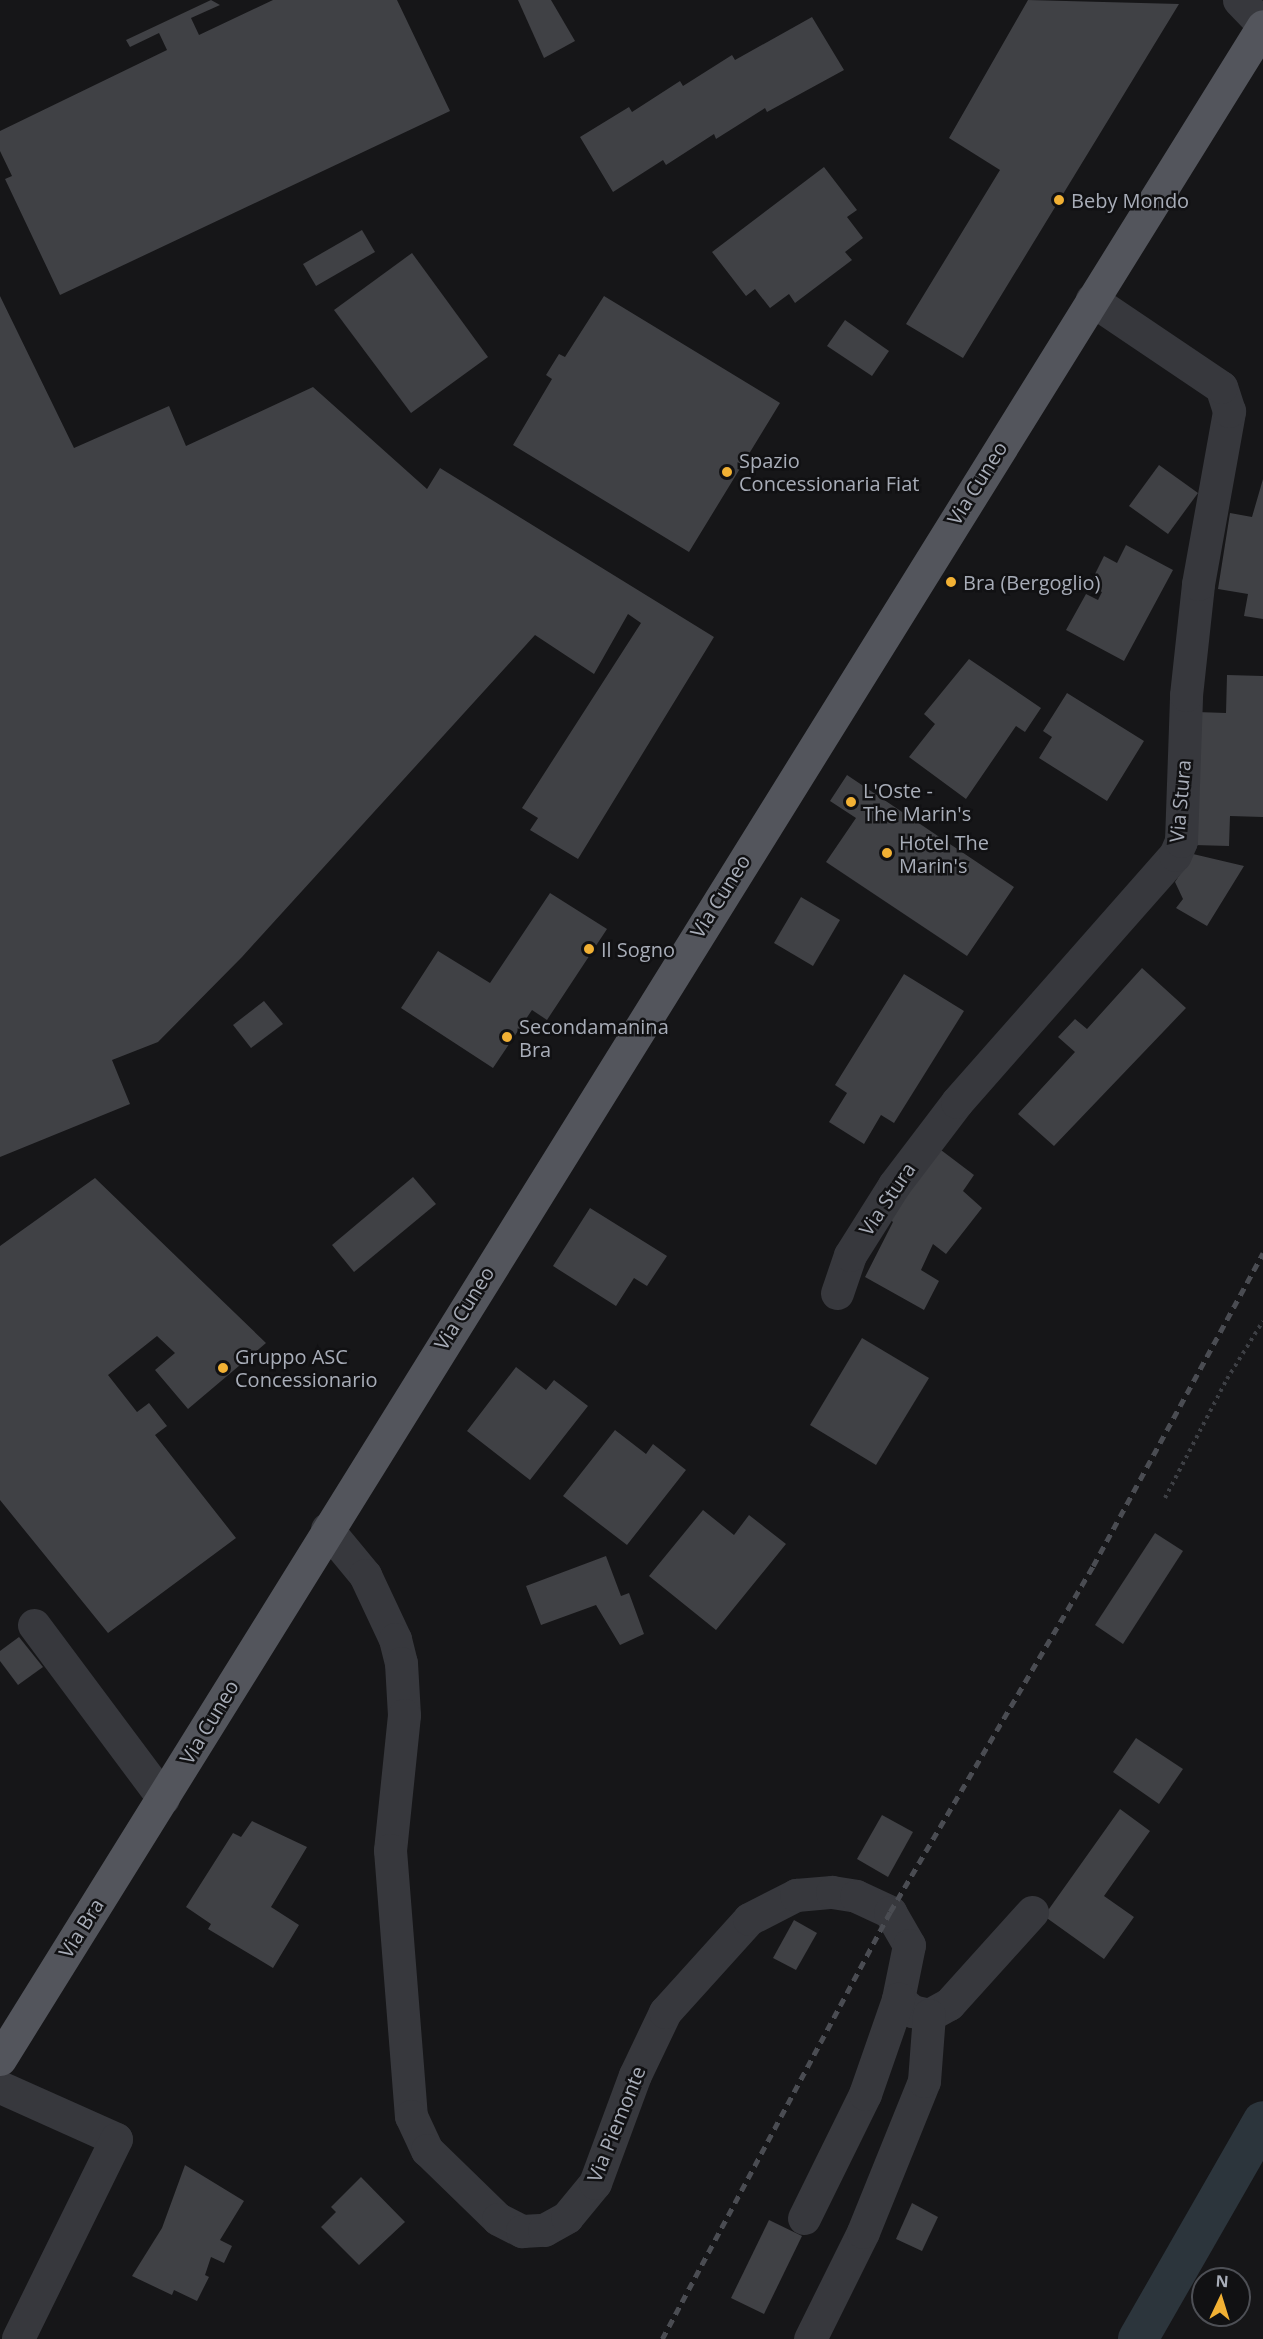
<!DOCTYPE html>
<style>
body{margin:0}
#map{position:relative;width:1263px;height:2339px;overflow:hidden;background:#161618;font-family:"Open Sans",sans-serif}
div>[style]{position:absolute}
.canal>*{height:40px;margin:-20px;padding:0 20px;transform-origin:20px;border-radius:20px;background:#2c353c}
.building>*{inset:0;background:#404145}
.path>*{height:4px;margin-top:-2px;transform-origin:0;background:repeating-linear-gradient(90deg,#3d3f44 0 3px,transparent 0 7.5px)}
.minor>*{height:33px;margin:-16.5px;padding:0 16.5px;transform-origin:16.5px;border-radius:16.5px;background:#37383d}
.major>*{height:33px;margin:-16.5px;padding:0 16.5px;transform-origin:16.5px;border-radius:16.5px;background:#53555c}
.rail>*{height:4.5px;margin-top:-2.25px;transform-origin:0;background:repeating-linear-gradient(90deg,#4a4c52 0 8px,transparent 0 14px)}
.dots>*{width:16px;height:16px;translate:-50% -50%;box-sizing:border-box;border:3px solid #111113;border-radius:50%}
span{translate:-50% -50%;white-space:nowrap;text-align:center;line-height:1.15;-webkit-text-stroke:5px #111113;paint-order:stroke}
.poi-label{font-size:20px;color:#a8adb8}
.left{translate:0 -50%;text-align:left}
.street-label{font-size:20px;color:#a8adb8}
.north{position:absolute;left:1191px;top:2267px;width:60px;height:60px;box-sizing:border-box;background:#111113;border:2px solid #4d4f55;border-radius:50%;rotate:4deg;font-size:16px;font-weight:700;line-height:24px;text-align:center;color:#a8adb8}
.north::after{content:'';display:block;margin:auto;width:21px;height:27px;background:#f2b134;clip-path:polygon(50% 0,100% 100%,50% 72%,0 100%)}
</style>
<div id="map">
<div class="canal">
<div style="left:1138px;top:2339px;width:251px;rotate:-60.2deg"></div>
</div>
<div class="building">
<div style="clip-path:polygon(211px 0,220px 5px,191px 18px,199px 35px,273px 0,397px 0,450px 111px,60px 295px,5px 179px,12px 176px,0 151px,0 131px,167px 50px,159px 33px,130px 47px,126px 40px)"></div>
<div style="clip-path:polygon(518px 0,551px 0,575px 41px,544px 58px)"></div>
<div style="clip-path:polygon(1028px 0,1179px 4px,963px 358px,906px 324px,1000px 170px,949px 138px)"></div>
<div style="clip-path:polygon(812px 17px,844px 70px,767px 112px,765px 108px,716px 139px,714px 134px,666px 165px,663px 160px,613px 192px,580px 137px,629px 107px,632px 112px,680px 81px,683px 86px,732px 55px,735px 60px)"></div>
<div style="clip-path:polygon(824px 167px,857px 210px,847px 217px,863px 238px,845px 252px,852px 260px,795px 303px,789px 294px,770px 308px,755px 289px,746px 296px,712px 252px)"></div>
<div style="clip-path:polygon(362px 230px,375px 252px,316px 286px,303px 264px)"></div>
<div style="clip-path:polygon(412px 253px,488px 357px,411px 413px,334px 310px)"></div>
<div style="clip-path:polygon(0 296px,74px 448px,169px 406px,186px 446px,313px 387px,427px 489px,440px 468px,714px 637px,578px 859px,530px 830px,538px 818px,522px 808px,641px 623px,628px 614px,594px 674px,535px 635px,242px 957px,158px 1042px,112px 1060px,130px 1104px,0 1157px)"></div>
<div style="clip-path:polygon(604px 296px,780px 403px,689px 552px,513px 445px,552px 379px,546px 375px,559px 354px,565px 357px)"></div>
<div style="clip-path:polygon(845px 320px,889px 351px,872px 376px,827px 346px)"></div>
<div style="clip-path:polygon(1159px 465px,1198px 493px,1168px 534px,1129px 506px)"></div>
<div style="clip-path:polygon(1263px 479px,1263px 619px,1244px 616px,1248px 594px,1218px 589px,1230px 513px,1252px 517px)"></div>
<div style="clip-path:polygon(1126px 545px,1173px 570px,1124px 661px,1066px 630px,1086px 594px,1098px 600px,1102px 592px,1089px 586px,1104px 556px,1117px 563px)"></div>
<div style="clip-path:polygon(969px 659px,1041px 708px,1025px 732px,1016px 726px,966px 799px,909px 757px,935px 724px,924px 714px)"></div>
<div style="clip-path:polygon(1227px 675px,1263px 676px,1263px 817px,1230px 816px,1229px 846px,1194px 845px,1197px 712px,1226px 713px)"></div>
<div style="clip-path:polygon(1067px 693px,1144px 741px,1107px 801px,1039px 758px,1052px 737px,1043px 731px)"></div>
<div style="clip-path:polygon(847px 775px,1014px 887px,967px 956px,826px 862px,856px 818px,830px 801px)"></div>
<div style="clip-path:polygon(1193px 854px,1244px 866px,1207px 926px,1176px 908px,1183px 899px,1175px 882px)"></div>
<div style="clip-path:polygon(550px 893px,607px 929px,547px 1020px,532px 1010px,493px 1068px,401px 1008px,438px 951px,490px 983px)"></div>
<div style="clip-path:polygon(801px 897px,840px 920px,813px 966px,774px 943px)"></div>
<div style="clip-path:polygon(1142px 968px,1186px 1008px,1054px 1146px,1018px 1114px,1075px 1052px,1058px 1037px,1075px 1019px,1087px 1029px)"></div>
<div style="clip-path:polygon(904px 974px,964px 1011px,894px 1123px,881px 1115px,864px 1144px,829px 1122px,847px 1093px,835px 1085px)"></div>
<div style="clip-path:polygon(264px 1001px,283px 1024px,251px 1048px,233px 1025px)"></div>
<div style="clip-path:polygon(937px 1147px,974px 1175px,963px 1191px,982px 1208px,946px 1254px,933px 1244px,921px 1270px,939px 1281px,924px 1310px,865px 1277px,893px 1222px,886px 1216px)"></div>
<div style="clip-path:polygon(413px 1177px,436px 1204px,354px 1272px,332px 1245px)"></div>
<div style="clip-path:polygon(95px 1178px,266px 1343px,188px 1409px,155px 1370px,175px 1353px,157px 1336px,108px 1375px,137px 1412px,149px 1403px,167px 1426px,155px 1435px,236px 1538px,108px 1633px,0 1500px,0 1246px)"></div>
<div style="clip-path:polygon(590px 1208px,667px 1256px,647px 1286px,634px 1278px,616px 1306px,553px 1266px)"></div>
<div style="clip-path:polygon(862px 1338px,929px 1378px,876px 1465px,810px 1425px)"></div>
<div style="clip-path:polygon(516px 1367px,546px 1390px,554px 1380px,588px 1406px,530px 1480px,467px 1431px)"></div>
<div style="clip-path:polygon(615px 1430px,646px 1454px,653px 1444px,686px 1470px,627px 1545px,563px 1496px)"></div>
<div style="clip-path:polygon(703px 1510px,734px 1535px,749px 1515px,786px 1544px,716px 1630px,649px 1576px)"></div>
<div style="clip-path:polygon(1155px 1533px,1183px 1551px,1123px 1644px,1095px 1625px)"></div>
<div style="clip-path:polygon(606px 1556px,621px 1596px,629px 1593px,644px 1634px,620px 1645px,596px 1605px,541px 1625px,526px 1586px)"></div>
<div style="clip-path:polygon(19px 1637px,43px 1667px,18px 1685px,0 1661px,0 1651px)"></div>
<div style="clip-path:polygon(1136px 1738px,1183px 1769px,1159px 1804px,1113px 1772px)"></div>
<div style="clip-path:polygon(1120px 1809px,1150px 1831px,1104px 1896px,1134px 1917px,1104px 1959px,1044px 1916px)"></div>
<div style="clip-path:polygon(882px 1815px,913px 1832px,888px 1877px,857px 1859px)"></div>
<div style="clip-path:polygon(252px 1821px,307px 1847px,271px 1907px,299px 1925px,273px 1968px,208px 1929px,211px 1924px,186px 1907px,233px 1833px,241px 1837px)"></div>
<div style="clip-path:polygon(794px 1920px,817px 1933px,796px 1970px,773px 1958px)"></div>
<div style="clip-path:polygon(185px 2165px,244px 2201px,220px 2240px,232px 2246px,224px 2263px,211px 2257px,205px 2275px,209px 2277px,197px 2301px,174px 2290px,172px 2295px,132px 2276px,162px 2228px)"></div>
<div style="clip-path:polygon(361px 2177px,405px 2222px,359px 2265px,321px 2227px,336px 2212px,331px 2207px)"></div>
<div style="clip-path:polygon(912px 2203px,938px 2217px,922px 2251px,896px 2239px)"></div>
<div style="clip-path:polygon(769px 2220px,802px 2236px,764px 2314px,731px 2298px)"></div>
</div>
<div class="path">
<div style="left:1165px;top:1498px;width:134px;rotate:-62.5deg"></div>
<div style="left:1227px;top:1379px;width:68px;rotate:-58.2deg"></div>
</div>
<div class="minor">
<div style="left:1239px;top:0;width:35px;rotate:46deg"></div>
<div style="left:837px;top:1293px;width:40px;rotate:-71.1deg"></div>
<div style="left:850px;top:1255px;width:83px;rotate:-57.8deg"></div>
<div style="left:894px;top:1185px;width:104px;rotate:-52.8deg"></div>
<div style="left:957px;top:1102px;width:329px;rotate:-48.6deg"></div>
<div style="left:1175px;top:855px;width:15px;rotate:-67deg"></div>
<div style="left:1181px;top:841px;width:146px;rotate:-88deg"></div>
<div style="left:1186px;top:695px;width:112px;rotate:-83.8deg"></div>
<div style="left:1198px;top:584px;width:176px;rotate:-79.8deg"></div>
<div style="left:1229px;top:411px;width:25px;rotate:-108deg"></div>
<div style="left:1221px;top:387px;width:156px;rotate:-146deg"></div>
<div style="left:327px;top:1529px;width:60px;rotate:50.4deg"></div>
<div style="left:365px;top:1575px;width:71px;rotate:64.9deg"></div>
<div style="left:395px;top:1639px;width:25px;rotate:76deg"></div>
<div style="left:401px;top:1663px;width:52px;rotate:86.7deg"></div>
<div style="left:404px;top:1715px;width:136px;rotate:95.9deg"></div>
<div style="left:390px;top:1850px;width:267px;rotate:85.5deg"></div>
<div style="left:411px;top:2116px;width:38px;rotate:65deg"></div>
<div style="left:427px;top:2150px;width:99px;rotate:44.2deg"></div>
<div style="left:498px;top:2219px;width:27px;rotate:27deg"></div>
<div style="left:522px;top:2231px;width:22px;rotate:-3deg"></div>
<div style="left:544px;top:2230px;width:26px;rotate:-29deg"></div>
<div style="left:567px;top:2217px;width:44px;rotate:-50.5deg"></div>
<div style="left:595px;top:2183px;width:115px;rotate:-69.7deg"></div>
<div style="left:635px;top:2075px;width:70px;rotate:-64.5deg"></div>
<div style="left:665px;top:2012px;width:125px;rotate:-47.9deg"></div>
<div style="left:749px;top:1919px;width:53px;rotate:-27.1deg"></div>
<div style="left:796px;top:1895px;width:36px;rotate:-5deg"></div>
<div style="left:832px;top:1892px;width:24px;rotate:9deg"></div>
<div style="left:856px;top:1896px;width:38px;rotate:25deg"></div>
<div style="left:890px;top:1912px;width:38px;rotate:60deg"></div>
<div style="left:909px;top:1945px;width:55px;rotate:101.5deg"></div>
<div style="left:898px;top:1999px;width:18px;rotate:41deg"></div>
<div style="left:912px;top:2011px;width:17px;rotate:13deg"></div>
<div style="left:929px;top:2015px;width:23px;rotate:-29deg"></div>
<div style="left:949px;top:2004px;width:124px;rotate:-47.9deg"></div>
<div style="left:34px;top:1625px;width:216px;rotate:53.3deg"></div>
<div style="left:0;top:2087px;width:127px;rotate:24.1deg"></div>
<div style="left:116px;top:2139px;width:222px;rotate:116.2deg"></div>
<div style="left:804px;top:2218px;width:138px;rotate:-63.8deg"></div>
<div style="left:865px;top:2094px;width:101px;rotate:-70.8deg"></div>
<div style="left:810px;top:2339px;width:119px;rotate:-63.6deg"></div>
<div style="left:863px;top:2232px;width:163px;rotate:-68deg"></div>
<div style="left:924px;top:2081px;width:66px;rotate:-85.7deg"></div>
</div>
<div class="major">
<div style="left:0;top:2059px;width:2393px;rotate:-58.15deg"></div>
</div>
<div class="rail">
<div style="left:662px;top:2339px;width:484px;rotate:-61.9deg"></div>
<div style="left:890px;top:1912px;width:401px;rotate:-59.6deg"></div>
<div style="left:1093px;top:1566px;width:356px;rotate:-61.5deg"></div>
</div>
<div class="dots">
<div style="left:1059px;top:200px;background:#f2b134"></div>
<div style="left:727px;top:472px;background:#f2b134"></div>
<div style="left:951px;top:582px;background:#f2b134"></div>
<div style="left:851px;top:802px;background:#f2b134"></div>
<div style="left:887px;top:853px;background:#f2b134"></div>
<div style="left:589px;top:949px;background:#f2b134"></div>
<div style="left:507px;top:1037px;background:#f2b134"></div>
<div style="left:223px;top:1368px;background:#f2b134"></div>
</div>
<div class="poi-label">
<span class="left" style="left:1071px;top:200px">Beby Mondo</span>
<span class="left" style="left:739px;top:472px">Spazio<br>Concessionaria Fiat</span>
<span class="left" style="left:963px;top:582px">Bra (Bergoglio)</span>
<span class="left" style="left:863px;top:802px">L'Oste -<br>The Marin's</span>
<span class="left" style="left:899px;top:854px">Hotel The<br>Marin's</span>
<span class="left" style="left:601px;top:949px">Il Sogno</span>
<span class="left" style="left:519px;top:1038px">Secondamanina<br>Bra</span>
<span class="left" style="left:235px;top:1368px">Gruppo ASC<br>Concessionario</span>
</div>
<div class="street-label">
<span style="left:977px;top:483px;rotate:-58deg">Via Cuneo</span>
<span style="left:1180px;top:801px;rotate:-85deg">Via Stura</span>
<span style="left:720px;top:896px;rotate:-58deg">Via Cuneo</span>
<span style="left:887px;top:1199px;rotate:-56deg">Via Stura</span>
<span style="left:464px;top:1308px;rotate:-58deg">Via Cuneo</span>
<span style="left:209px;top:1722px;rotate:-59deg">Via Cuneo</span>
<span style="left:81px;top:1928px;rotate:-58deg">Via Bra</span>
<span style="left:616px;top:2124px;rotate:-68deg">Via Piemonte</span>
</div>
<div class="north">N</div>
</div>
